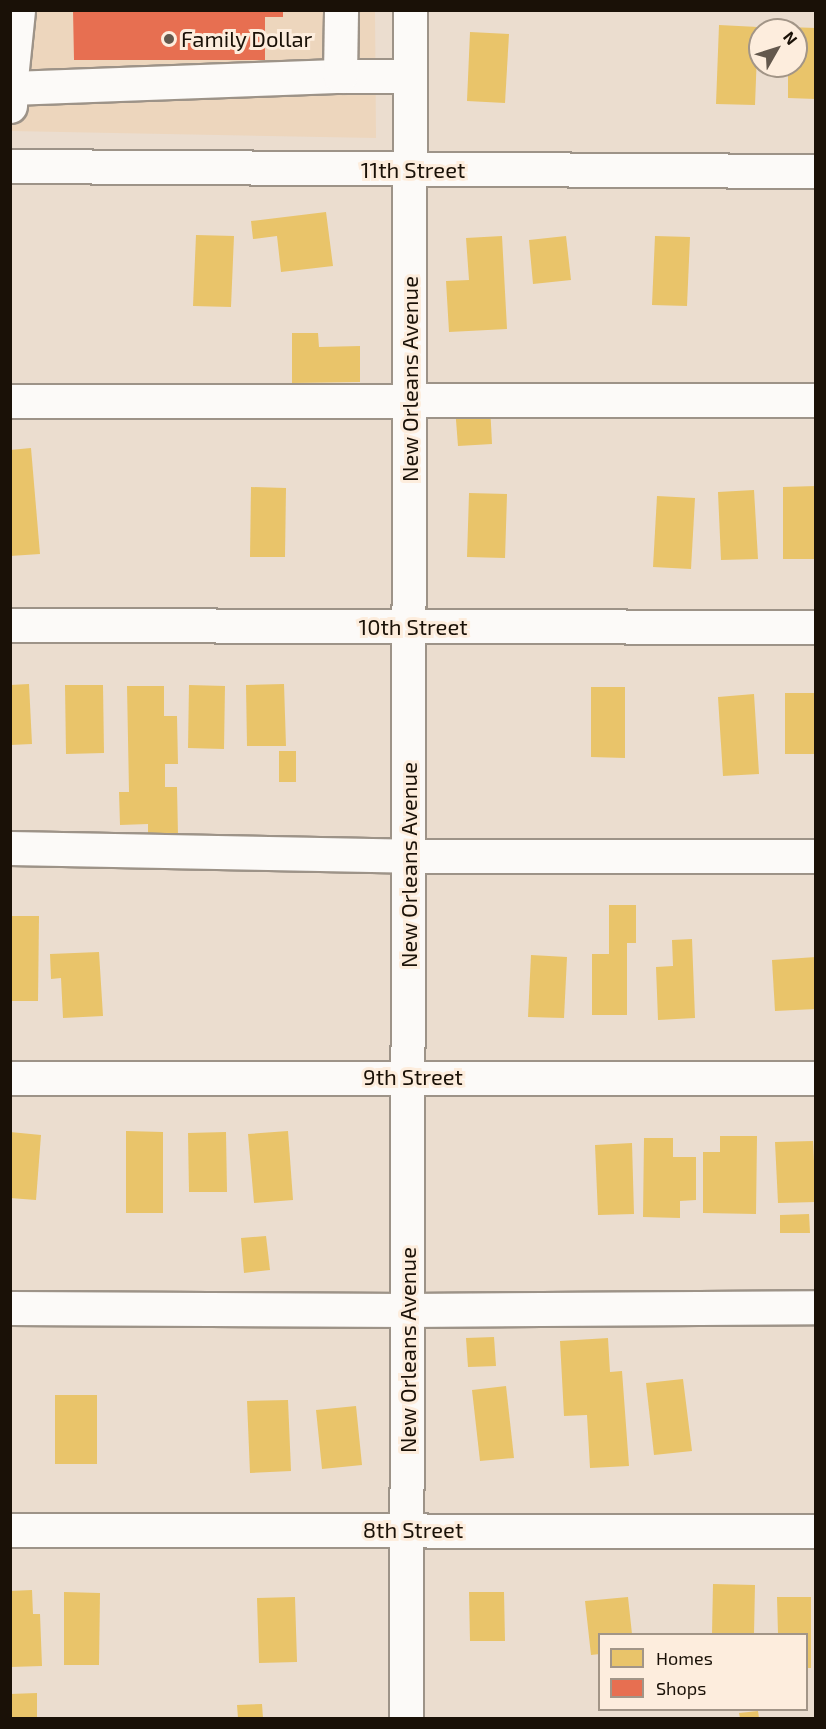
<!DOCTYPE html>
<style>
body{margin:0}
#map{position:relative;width:826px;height:1729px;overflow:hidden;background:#ebddcf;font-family:"Exo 2",sans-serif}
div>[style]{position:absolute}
.built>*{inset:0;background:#edd6bd}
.homes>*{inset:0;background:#e9c46a}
.shops>*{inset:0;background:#e76f51}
.roads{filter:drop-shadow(2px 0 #9d9388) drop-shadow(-2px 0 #9d9388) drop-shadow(0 2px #9d9388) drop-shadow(0 -2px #9d9388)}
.minor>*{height:33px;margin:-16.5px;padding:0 16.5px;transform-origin:16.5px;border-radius:16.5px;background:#fcfaf8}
.dots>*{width:16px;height:16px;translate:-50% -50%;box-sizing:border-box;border:3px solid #fdeddd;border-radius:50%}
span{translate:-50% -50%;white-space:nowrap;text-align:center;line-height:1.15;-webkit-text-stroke:6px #fdeddd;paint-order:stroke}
.poi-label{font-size:22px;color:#1a1107}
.left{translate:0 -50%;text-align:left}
.street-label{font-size:22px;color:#1a1107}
.frame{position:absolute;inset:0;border:12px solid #1a1107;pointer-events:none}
.legend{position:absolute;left:598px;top:1633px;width:210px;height:78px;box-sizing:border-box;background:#fdeddd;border:2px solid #a29587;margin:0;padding:8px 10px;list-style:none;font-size:18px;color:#1a1107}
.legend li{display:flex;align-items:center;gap:12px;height:30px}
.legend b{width:30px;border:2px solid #a29587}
.north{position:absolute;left:748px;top:18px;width:60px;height:60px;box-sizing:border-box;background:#fdeddd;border:2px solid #a29587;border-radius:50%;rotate:51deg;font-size:16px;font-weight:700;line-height:24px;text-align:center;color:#1a1107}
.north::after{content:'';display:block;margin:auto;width:21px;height:27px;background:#63584d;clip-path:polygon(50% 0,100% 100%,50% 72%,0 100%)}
</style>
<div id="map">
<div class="built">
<div style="clip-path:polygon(11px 11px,375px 11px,376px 138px,11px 131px)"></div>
</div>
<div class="homes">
<div style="clip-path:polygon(719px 25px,758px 27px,755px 105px,716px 104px)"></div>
<div style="clip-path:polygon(788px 27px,816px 28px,816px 99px,788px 98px,788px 66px,796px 66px,796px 30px,788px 30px)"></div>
<div style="clip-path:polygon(470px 32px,509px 34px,505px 103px,467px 101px)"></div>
<div style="clip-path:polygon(326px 212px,333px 266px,281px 272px,277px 236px,253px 239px,251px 221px)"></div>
<div style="clip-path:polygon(196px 235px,234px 236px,231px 307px,193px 306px)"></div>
<div style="clip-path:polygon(502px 236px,507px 329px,449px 332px,446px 281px,469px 280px,466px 238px)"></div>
<div style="clip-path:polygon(566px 236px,571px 280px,533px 284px,529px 240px)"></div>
<div style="clip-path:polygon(655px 236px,690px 237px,687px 306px,652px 305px)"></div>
<div style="clip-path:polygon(292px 333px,318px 333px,319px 347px,360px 346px,360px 382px,292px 383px)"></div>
<div style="clip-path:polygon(490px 405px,492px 444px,458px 446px,455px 407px)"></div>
<div style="clip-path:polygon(31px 448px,40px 554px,10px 556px,10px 450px)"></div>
<div style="clip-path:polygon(816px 486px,816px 559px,783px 559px,783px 487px)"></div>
<div style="clip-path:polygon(251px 487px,286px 488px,285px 557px,250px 557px)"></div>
<div style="clip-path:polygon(754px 490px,758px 559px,721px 560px,718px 492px)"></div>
<div style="clip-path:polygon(469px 493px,507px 494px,505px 558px,467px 557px)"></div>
<div style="clip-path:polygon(657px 496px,695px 498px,691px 569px,653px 567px)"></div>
<div style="clip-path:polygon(29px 684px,32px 744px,10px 745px,10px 685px)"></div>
<div style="clip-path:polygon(284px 684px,286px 746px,247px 746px,246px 685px)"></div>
<div style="clip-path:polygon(65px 685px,103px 685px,104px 753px,66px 754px)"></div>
<div style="clip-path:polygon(189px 685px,225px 686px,224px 749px,188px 748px)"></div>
<div style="clip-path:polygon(127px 686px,164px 686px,164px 716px,177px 716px,178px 764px,165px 764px,165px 787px,177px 787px,178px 835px,148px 835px,148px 824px,120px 825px,119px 792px,129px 792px)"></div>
<div style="clip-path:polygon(591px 687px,625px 687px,625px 758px,591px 757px)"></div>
<div style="clip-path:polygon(785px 693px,816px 693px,816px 754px,785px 754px)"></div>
<div style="clip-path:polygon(754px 694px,759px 774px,723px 776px,718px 697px)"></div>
<div style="clip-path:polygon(279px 751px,296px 751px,296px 782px,279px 782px)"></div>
<div style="clip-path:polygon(609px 905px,636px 905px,636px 943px,627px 943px,627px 1015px,592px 1015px,592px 954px,609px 954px)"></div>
<div style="clip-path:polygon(10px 916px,39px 916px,38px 1001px,10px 1001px)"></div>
<div style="clip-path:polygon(692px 939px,695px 1018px,658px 1020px,656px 967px,673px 966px,672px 940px)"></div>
<div style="clip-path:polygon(99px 952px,103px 1016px,63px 1018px,61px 978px,51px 979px,50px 954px)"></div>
<div style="clip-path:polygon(531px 955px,567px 957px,564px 1018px,528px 1017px)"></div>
<div style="clip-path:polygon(816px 957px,816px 1009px,775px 1011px,772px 960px)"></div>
<div style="clip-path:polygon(126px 1131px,163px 1132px,163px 1213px,126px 1213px)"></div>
<div style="clip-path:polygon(288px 1131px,293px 1200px,254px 1203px,248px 1134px)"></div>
<div style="clip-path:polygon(10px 1132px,41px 1135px,36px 1200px,10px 1198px)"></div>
<div style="clip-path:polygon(226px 1132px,227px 1192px,189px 1192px,188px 1133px)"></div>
<div style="clip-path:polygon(720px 1136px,757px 1136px,756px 1214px,703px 1213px,703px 1152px,720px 1152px)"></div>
<div style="clip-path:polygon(644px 1138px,673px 1138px,673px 1157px,696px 1157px,696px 1200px,680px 1201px,680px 1218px,643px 1217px)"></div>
<div style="clip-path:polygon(813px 1141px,816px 1202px,778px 1203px,775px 1142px)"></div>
<div style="clip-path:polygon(632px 1143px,634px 1214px,598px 1215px,595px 1145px)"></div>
<div style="clip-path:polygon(809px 1214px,810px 1233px,780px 1233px,780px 1215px)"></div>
<div style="clip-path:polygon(266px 1236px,270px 1270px,244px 1273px,241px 1238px)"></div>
<div style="clip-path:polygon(494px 1337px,496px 1366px,468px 1367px,466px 1338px)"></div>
<div style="clip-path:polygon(608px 1338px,610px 1372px,622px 1371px,629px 1466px,590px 1468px,587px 1415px,564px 1416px,560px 1341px)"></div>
<div style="clip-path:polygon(683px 1379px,692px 1451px,654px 1455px,646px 1383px)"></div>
<div style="clip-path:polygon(506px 1386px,514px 1458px,480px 1461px,472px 1390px)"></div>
<div style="clip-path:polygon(55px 1395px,97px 1395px,97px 1464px,55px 1464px)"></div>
<div style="clip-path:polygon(288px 1400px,291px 1471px,250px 1473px,247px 1401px)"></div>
<div style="clip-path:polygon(356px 1406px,362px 1465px,322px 1469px,316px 1410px)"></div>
<div style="clip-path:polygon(713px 1584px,755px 1585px,754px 1634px,712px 1634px)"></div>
<div style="clip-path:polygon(32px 1590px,33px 1614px,40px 1614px,42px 1666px,10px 1667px,10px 1591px)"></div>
<div style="clip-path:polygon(64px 1592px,100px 1593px,99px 1665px,64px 1665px)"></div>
<div style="clip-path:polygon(469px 1592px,504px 1592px,505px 1641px,470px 1641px)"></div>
<div style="clip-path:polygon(295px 1597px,297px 1662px,259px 1663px,257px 1598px)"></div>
<div style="clip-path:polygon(628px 1597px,632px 1634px,600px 1634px,600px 1654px,591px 1655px,585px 1601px)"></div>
<div style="clip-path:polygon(777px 1597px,811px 1597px,811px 1668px,806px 1668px,806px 1634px,778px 1634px)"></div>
<div style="clip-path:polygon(37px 1693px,37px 1718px,10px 1718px,10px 1694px)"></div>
<div style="clip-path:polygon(262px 1704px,263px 1718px,238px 1718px,237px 1705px)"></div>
<div style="clip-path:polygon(758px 1711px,759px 1718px,740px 1718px,739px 1713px)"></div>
</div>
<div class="shops">
<div style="clip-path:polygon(73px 10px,283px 10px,283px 17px,265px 17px,265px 60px,74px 60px)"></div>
</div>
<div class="roads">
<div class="minor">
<div style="left:340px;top:76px;width:70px"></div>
<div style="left:10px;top:88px;width:78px;rotate:-84.1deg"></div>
<div style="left:10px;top:106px;width:18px;rotate:-87deg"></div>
<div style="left:11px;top:88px;width:329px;rotate:-2.1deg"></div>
<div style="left:340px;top:76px;width:66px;rotate:-89.1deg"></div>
<div style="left:10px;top:166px;width:806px;rotate:0.36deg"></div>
<div style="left:10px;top:401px;width:806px;rotate:-0.07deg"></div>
<div style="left:10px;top:625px;width:806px;rotate:0.14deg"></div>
<div style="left:10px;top:848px;width:400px;rotate:1.1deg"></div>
<div style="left:410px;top:856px;width:406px"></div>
<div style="left:10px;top:1078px;width:806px"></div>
<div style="left:10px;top:1308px;width:398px;rotate:0.3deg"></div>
<div style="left:408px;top:1310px;width:408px;rotate:-0.4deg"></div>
<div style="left:10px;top:1530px;width:806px;rotate:0.07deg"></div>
<div style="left:406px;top:1718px;width:1708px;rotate:-89.87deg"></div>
</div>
</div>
<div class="dots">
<div style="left:169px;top:39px;background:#63584d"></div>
</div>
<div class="poi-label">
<span class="left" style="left:181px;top:39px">Family Dollar</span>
</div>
<div class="street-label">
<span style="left:413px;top:170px">11th Street</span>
<span style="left:410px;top:379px;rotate:-90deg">New Orleans Avenue</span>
<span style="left:413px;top:627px">10th Street</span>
<span style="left:409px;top:865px;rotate:-90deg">New Orleans Avenue</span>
<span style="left:413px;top:1077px">9th Street</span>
<span style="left:408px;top:1350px;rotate:-90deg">New Orleans Avenue</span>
<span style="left:413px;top:1530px">8th Street</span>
</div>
<div class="frame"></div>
<ul class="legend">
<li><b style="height:16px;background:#e9c46a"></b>Homes</li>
<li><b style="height:16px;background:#e76f51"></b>Shops</li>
</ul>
<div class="north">N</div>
</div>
